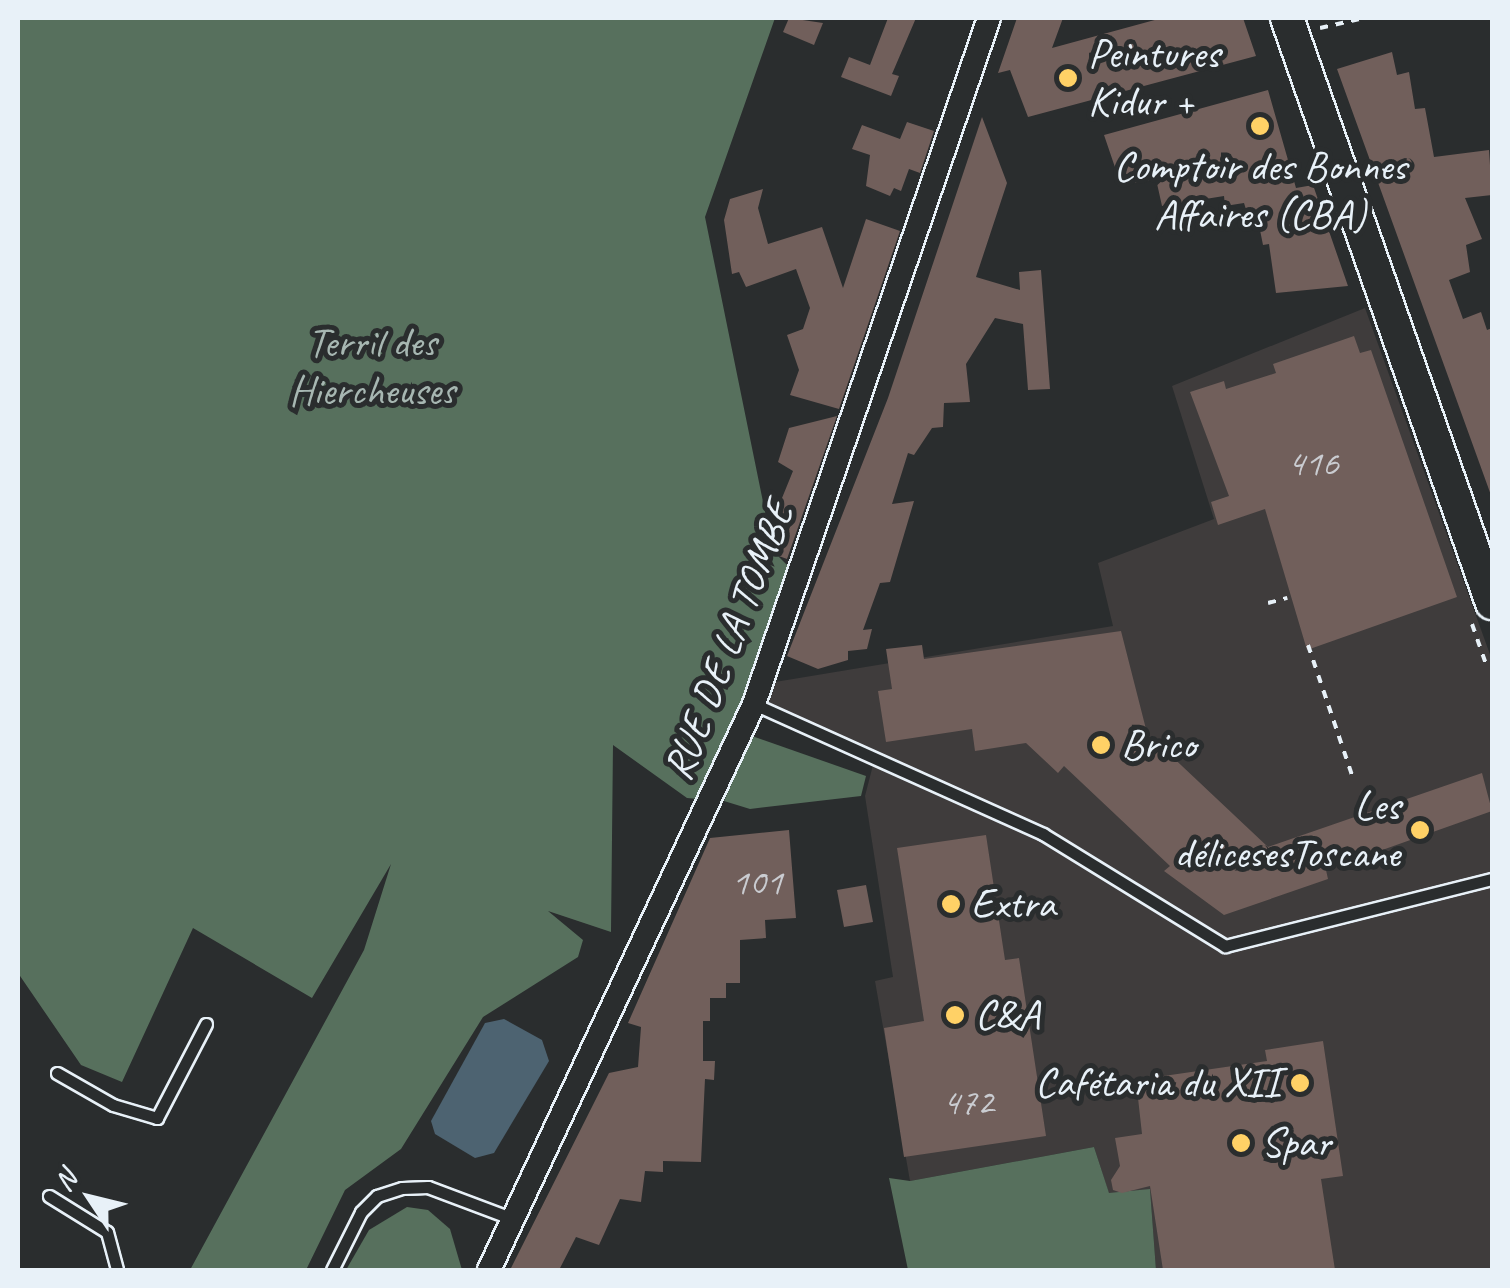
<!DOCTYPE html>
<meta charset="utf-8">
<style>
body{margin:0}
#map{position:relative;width:1510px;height:1288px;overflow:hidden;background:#2a2d2e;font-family:Caveat,sans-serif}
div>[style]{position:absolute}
.built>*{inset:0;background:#3f3c3c}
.green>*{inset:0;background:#57705d}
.water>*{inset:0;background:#4d6371}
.building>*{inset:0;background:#715f5b}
.path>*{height:4px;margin-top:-2px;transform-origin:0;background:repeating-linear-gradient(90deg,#e8f1f8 0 8px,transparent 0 16px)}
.roads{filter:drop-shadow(2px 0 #e8f1f8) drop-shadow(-2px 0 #e8f1f8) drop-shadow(0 2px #e8f1f8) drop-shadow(0 -2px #e8f1f8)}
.service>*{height:11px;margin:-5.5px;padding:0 5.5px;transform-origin:5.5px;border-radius:5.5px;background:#2a2d2e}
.minor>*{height:22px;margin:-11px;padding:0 11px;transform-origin:11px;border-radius:11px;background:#2a2d2e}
.secondary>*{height:32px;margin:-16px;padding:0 16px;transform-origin:16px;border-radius:16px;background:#2a2d2e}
.dots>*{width:28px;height:28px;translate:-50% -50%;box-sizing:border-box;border:5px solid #2a2d2e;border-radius:50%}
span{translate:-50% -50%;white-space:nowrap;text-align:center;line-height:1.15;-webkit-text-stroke:10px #2a2d2e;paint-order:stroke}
.number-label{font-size:38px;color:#caccd1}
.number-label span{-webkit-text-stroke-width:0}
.poi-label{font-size:42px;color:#e8f1f8}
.left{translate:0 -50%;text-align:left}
.right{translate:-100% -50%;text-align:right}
.park-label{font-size:42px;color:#a7b7b2}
.street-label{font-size:42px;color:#e8f1f8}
.frame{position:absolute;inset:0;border:20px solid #e8f1f8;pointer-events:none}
.north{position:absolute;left:40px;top:1148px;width:100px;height:100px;-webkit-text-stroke:8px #2a2d2e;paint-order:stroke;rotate:305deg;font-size:28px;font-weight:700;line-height:40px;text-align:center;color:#e8f1f8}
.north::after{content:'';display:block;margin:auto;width:35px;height:45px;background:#e8f1f8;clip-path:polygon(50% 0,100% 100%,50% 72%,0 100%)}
</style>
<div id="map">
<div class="built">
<div style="clip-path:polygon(1365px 308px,1492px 660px,1492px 1270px,1156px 1270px,1150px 1190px,1109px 1194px,1094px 1147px,910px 1181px,875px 981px,893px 977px,865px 796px,873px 765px,763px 709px,769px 683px,1113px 626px,1098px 563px,1214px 519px,1172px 386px)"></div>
</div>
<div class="green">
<div style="clip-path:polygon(18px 18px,775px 18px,705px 217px,773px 551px,798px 576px,710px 800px,687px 798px,613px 745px,611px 932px,548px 911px,583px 940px,578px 957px,483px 1017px,401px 1149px,345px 1190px,306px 1270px,190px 1270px,364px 950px,391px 864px,312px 998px,193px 928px,122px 1082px,81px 1065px,18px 973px)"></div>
<div style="clip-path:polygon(752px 736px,866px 776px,861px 796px,750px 809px,724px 801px)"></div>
<div style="clip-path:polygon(1094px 1147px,1109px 1193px,1150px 1189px,1156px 1270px,908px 1270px,889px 1178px,910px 1181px)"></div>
<div style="clip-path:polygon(407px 1207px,428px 1210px,450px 1229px,462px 1270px,346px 1270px,369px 1230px)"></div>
</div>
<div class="water">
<div style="clip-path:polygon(504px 1019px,542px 1040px,549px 1061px,494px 1153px,475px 1158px,435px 1134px,431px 1121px,485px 1023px)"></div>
</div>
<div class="building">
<div style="clip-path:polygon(789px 18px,823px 23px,814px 45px,783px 32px)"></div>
<div style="clip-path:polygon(888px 18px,916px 18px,892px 74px,899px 76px,891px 96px,841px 77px,849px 57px,870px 65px)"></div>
<div style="clip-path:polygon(1017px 18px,1063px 18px,1052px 48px,1162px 18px,1243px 18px,1256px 56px,1028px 117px,1010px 70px,998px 73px)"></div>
<div style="clip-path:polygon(1392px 52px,1397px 75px,1409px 72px,1415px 109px,1425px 108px,1434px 157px,1489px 150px,1492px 195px,1465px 198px,1482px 239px,1466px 245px,1470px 272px,1449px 280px,1463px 319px,1481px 312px,1487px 330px,1492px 328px,1492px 498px,1337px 69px)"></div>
<div style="clip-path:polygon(1268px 90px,1296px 188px,1313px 185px,1348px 286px,1276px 293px,1269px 244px,1263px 245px,1257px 215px,1248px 216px,1244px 203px,1225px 206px,1224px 196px,1162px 206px,1156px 179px,1121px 185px,1104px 135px)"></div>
<div style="clip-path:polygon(982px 117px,1007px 183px,976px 277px,1020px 290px,1019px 272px,1041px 270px,1050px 389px,1028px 390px,1023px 324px,995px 318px,966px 364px,970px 402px,944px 403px,943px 427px,932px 428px,914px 455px,908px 453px,892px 504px,914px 501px,890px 582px,880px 583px,863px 630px,872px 629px,867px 649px,848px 651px,848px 660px,818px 669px,787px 656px,888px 398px)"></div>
<div style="clip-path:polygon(907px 122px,934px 131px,920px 173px,909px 169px,901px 191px,894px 188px,890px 196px,866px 186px,870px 155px,852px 149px,862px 125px,900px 139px)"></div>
<div style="clip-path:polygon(763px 189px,758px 208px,768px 244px,822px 227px,843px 288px,866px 219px,900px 231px,839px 409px,790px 395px,799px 370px,787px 335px,803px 329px,810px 308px,796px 269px,746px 287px,739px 272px,732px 274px,724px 220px,730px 199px)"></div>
<div style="clip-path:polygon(1354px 336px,1360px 353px,1371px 350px,1457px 597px,1307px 650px,1265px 509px,1218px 525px,1211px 502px,1229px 496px,1190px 392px,1224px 381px,1226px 389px,1276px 373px,1273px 364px)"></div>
<div style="clip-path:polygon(837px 416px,787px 559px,768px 552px,777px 528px,771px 525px,793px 471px,778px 462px,789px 428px)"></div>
<div style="clip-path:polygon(1121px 631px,1147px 733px,1268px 847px,1482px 773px,1492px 811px,1326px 870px,1328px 879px,1224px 915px,1164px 871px,1170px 866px,1064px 766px,1058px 773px,1026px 743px,975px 751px,972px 729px,886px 742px,878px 691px,892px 689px,886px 649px,922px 645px,924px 659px)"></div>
<div style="clip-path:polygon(789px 830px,796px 918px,765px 920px,766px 938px,740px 940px,740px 983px,726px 983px,726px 998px,710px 998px,710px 1021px,703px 1021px,703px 1061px,715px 1061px,714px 1080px,705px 1079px,701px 1162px,663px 1161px,663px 1172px,645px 1171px,641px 1202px,620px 1199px,599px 1245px,576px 1237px,559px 1270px,510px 1270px,609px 1073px,638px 1067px,641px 1027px,628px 1023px,710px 838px)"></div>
<div style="clip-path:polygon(986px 835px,1005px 960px,1019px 958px,1046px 1136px,904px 1157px,884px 1028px,924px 1021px,897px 848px)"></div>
<div style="clip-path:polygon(866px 885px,873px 922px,844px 927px,837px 890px)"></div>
<div style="clip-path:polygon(1323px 1041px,1343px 1176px,1321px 1179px,1335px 1270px,1163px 1270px,1150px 1186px,1122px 1193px,1113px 1190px,1111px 1180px,1120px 1166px,1115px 1138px,1142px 1134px,1136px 1080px,1267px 1061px,1265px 1050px)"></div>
</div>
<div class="path">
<div style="left:1320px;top:28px;width:45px;rotate:-12.8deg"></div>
<div style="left:1268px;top:603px;width:20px;rotate:-15deg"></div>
<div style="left:1472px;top:624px;width:46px;rotate:70.8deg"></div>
<div style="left:1308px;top:645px;width:137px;rotate:71.3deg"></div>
</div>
<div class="roads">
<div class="service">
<div style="left:754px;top:704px;width:317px;rotate:24.2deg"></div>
<div style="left:1043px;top:834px;width:214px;rotate:31.6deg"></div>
<div style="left:1225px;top:946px;width:275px;rotate:-14.1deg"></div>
<div style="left:57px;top:1073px;width:64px;rotate:29.7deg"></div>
<div style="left:113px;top:1105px;width:46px;rotate:16.5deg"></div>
<div style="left:157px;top:1118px;width:106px;rotate:-62.5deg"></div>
<div style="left:49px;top:1196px;width:68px;rotate:31.8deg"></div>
<div style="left:107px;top:1232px;width:39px;rotate:75deg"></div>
<div style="left:332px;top:1270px;width:65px;rotate:-63.4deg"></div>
<div style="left:361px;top:1212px;width:23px;rotate:-45deg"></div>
<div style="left:377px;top:1196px;width:26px;rotate:-18deg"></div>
<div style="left:402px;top:1188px;width:26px;rotate:-2deg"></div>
<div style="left:428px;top:1187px;width:91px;rotate:20.6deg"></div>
</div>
<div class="minor">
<div style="left:489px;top:1270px;width:625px;rotate:-64.91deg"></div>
<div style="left:754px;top:704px;width:725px;rotate:-71.09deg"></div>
</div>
<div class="secondary">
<div style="left:1287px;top:18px;width:620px;rotate:70.69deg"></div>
</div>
</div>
<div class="dots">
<div style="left:1068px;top:78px;background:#ffd166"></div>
<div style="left:1260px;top:126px;background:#ffd166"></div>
<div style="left:1101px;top:745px;background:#ffd166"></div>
<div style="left:1420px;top:830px;background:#ffd166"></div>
<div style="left:951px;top:904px;background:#ffd166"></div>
<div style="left:955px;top:1015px;background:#ffd166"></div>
<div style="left:1300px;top:1083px;background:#ffd166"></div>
<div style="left:1241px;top:1143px;background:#ffd166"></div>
</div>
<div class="number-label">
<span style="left:1313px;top:463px">416</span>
<span style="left:757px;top:882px">101</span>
<span style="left:968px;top:1102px">472</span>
</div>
<div class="poi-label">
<span class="left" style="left:1088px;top:78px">Peintures<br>Kidur +</span>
<span style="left:1260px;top:191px">Comptoir des Bonnes<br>Affaires (CBA)</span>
<span class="left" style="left:1121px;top:745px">Brico</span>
<span class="right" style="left:1400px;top:830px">Les<br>délicesesToscane</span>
<span class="left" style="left:971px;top:904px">Extra</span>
<span class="left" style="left:975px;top:1015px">C&amp;A</span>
<span class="right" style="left:1280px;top:1083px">Cafétaria du XII</span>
<span class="left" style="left:1261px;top:1143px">Spar</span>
</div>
<div class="park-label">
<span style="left:372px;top:367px">Terril des<br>Hiercheuses</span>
</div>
<div class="street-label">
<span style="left:729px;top:641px;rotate:-69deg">RUE DE LA TOMBE</span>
</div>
<div class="frame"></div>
<div class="north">N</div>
</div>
